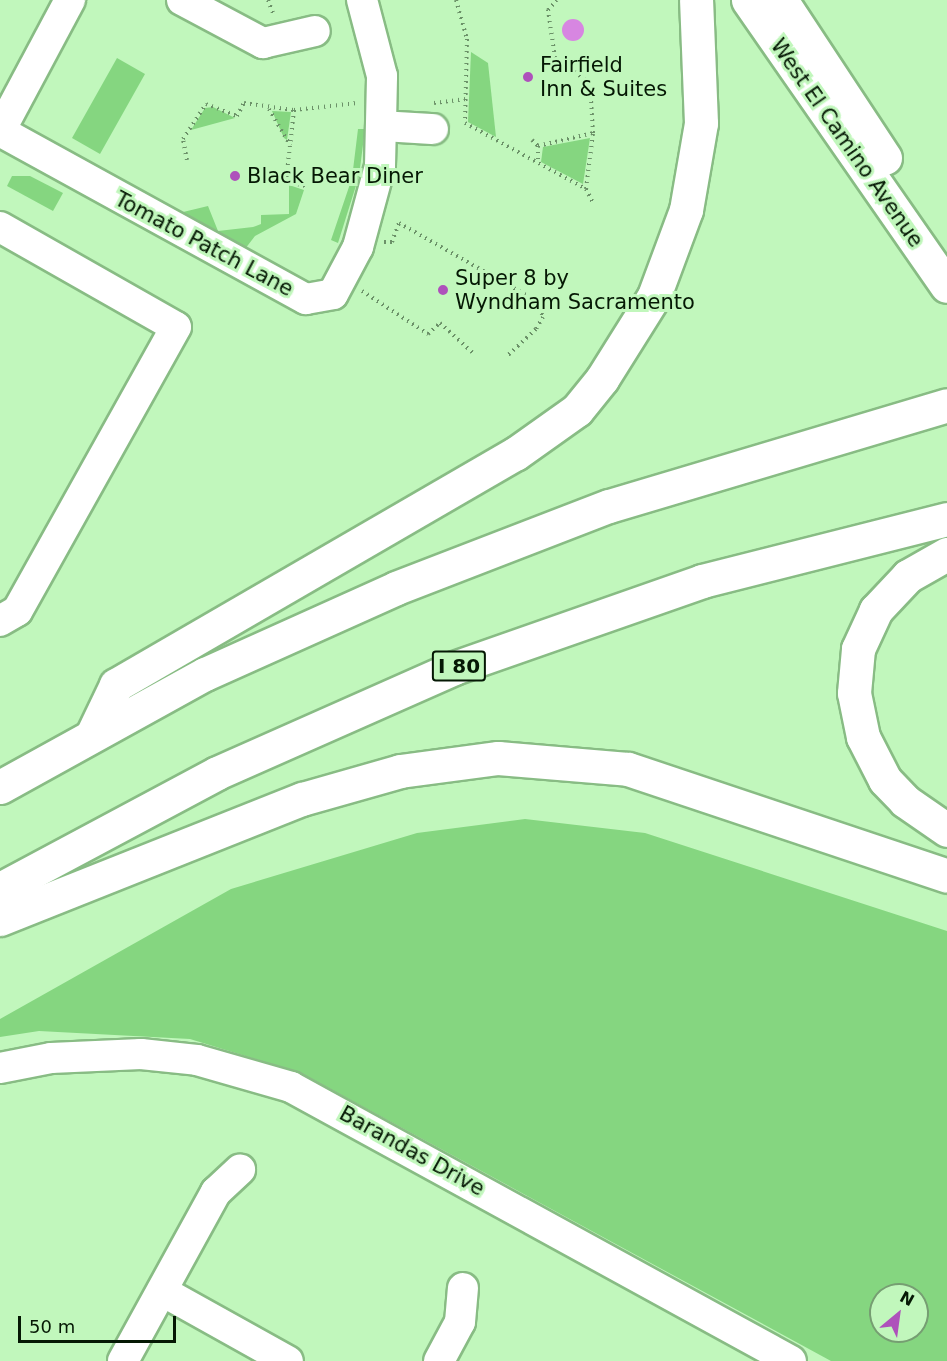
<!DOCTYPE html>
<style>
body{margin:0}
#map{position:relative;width:947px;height:1361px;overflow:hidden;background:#c1f7bc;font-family:"DejaVu Sans",sans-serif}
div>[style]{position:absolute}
.green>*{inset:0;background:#85d680}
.water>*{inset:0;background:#d786e1}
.round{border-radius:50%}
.path>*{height:4px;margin-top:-2px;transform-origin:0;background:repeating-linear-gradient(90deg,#6b9168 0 1.5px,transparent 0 6px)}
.roads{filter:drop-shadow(2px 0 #88bc84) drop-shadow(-2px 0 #88bc84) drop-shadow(0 2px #88bc84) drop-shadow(0 -2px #88bc84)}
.minor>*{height:30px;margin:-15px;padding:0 15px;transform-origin:15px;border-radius:15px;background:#fff}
.major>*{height:33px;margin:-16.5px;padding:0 16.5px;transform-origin:16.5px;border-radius:16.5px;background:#fff}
.highway>*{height:33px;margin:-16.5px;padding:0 16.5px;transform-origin:16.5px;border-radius:16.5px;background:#fff}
.dots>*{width:16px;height:16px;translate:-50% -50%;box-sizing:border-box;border:3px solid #c1f7bc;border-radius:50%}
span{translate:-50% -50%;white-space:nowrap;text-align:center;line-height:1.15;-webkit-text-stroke:6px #c1f7bc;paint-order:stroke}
.shield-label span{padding:2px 4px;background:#c1f7bc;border:2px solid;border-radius:4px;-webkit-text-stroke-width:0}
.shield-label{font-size:20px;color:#051804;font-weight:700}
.poi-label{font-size:21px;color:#051804}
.left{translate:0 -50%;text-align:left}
.street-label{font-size:21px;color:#051804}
.north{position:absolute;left:869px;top:1283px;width:60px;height:60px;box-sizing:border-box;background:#c1f7bc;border:2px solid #769e72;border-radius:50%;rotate:29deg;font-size:16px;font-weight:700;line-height:24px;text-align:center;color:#051804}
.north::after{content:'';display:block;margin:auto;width:21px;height:27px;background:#ae51bb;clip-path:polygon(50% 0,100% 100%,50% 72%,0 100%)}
.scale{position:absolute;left:18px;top:1316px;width:158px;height:27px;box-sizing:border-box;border:3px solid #051804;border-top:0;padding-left:8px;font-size:18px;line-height:21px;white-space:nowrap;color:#051804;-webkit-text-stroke:4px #c1f7bc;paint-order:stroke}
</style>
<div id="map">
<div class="green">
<div style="clip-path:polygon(471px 52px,488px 63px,496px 137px,468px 122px)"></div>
<div style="clip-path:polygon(117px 58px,145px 74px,100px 154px,72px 138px)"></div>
<div style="clip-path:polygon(213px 107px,235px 118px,191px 130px,205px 108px)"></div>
<div style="clip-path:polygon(272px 111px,291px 112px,287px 140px,284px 138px)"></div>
<div style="clip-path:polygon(358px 129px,365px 129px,359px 176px,338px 243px,331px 240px,352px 178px)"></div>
<div style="clip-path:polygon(590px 138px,583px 184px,541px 162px,543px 147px)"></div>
<div style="clip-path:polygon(12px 176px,30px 176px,63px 193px,53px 211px,7px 186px)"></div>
<div style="clip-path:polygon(289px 185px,304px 190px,296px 214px,255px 236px,245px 249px,179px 213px,208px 206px,218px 231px,253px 227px,261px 224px,261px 215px,289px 214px)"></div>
<div style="clip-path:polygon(evenodd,525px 819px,645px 833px,947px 931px,947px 1361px,831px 1361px,301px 1073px,190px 1039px,39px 1031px,0 1037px,0 1019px,231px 889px,417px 833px,525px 819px,881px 1295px,917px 1295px,917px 1331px,881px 1331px,881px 1295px)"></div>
</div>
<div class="water">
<div class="round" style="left:562px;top:19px;width:22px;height:22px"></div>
</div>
<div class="path">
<div style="left:268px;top:0;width:17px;rotate:69deg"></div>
<div style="left:456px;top:0;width:41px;rotate:74.2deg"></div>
<div style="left:467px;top:39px;width:84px;rotate:91.4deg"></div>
<div style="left:465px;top:123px;width:138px;rotate:28.6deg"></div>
<div style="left:586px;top:189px;width:56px;rotate:-82.9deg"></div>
<div style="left:593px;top:133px;width:50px;rotate:-93.4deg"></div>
<div style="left:590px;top:83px;width:43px;rotate:-144.5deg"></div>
<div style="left:555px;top:58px;width:49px;rotate:-98.3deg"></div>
<div style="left:548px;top:10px;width:13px;rotate:-48deg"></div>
<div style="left:434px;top:103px;width:32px;rotate:-7deg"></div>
<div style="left:269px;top:109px;width:42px;rotate:59.7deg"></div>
<div style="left:294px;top:110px;width:71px;rotate:96.4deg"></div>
<div style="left:286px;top:181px;width:20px;rotate:15deg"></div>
<div style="left:532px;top:140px;width:8px;rotate:45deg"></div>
<div style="left:538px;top:146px;width:17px;rotate:90deg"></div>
<div style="left:538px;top:146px;width:57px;rotate:-13.3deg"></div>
<div style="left:187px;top:160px;width:21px;rotate:-101deg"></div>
<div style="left:183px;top:139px;width:42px;rotate:-56.7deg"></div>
<div style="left:206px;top:104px;width:33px;rotate:21deg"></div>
<div style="left:237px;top:116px;width:15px;rotate:-62deg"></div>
<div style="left:244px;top:103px;width:50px;rotate:8deg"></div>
<div style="left:294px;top:110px;width:64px;rotate:-6.2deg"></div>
<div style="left:586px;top:189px;width:16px;rotate:63deg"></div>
<div style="left:384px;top:242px;width:8px"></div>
<div style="left:392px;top:242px;width:20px;rotate:-70deg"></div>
<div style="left:399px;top:223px;width:160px;rotate:29.6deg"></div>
<div style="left:538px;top:302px;width:16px;rotate:72deg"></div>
<div style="left:543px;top:317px;width:14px;rotate:120deg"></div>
<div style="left:536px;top:329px;width:40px;rotate:137deg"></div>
<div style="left:362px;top:291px;width:79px;rotate:33.1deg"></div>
<div style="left:428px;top:334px;width:16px;rotate:-43deg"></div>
<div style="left:440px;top:323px;width:45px;rotate:42.3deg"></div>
</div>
<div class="roads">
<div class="minor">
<div style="left:182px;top:0;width:92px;rotate:28deg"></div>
<div style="left:263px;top:43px;width:53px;rotate:-13deg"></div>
<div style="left:382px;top:126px;width:51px;rotate:3.4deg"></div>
<div style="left:0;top:131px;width:349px;rotate:28.8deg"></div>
<div style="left:306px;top:299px;width:27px;rotate:-10deg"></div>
<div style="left:333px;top:294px;width:53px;rotate:-62deg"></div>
<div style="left:358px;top:247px;width:84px;rotate:-74.8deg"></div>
<div style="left:380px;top:166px;width:90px;rotate:-88.7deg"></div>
<div style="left:382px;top:76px;width:79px;rotate:-104.7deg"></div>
<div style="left:0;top:131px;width:149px;rotate:-61.9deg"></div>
<div style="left:0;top:227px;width:202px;rotate:29.6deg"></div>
<div style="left:176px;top:327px;width:325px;rotate:119.2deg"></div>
<div style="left:17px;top:611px;width:20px;rotate:150deg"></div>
<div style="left:0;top:1068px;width:52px;rotate:-11.1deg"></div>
<div style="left:51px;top:1058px;width:90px;rotate:-2.5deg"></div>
<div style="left:141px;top:1054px;width:56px;rotate:6.1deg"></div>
<div style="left:197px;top:1060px;width:98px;rotate:16deg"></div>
<div style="left:291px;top:1087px;width:570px;rotate:28.72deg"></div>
<div style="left:162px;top:1291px;width:144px;rotate:29.1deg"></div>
<div style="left:123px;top:1361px;width:193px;rotate:-61.2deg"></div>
<div style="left:216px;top:1192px;width:33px;rotate:-43deg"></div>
<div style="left:439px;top:1361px;width:44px;rotate:-61.7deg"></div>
<div style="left:460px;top:1322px;width:34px;rotate:-85deg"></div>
</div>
<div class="major">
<div style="left:748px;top:0;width:348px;rotate:55.2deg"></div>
<div style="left:781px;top:0;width:189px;rotate:56.6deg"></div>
</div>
<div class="highway">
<div style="left:947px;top:554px;width:45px;rotate:150.6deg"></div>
<div style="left:908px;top:576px;width:47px;rotate:133.3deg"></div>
<div style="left:876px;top:610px;width:43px;rotate:114.8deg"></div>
<div style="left:858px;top:649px;width:44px;rotate:95.2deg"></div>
<div style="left:854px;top:693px;width:45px;rotate:78.4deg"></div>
<div style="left:863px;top:737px;width:48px;rotate:62.9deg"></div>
<div style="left:885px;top:780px;width:29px;rotate:46deg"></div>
<div style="left:905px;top:801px;width:51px;rotate:34.6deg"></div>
<div style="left:93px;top:733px;width:53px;rotate:-64.4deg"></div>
<div style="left:116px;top:685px;width:461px;rotate:-30.1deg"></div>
<div style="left:515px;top:454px;width:76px;rotate:-35.4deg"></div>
<div style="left:577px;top:410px;width:40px;rotate:-51deg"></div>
<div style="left:602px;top:379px;width:98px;rotate:-57.9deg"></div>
<div style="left:654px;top:296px;width:92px;rotate:-69.6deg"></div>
<div style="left:686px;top:210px;width:88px;rotate:-80.2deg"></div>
<div style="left:701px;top:123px;width:123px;rotate:-92.3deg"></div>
<div style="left:0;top:787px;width:234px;rotate:-28.9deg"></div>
<div style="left:205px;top:674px;width:209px;rotate:-24.2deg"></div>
<div style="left:396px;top:588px;width:228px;rotate:-21.1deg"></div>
<div style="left:609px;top:506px;width:353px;rotate:-16.6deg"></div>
<div style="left:0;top:889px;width:246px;rotate:-28.1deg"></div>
<div style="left:217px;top:773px;width:259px;rotate:-23.9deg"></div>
<div style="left:454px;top:668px;width:263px;rotate:-19.3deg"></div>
<div style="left:702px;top:581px;width:253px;rotate:-14.2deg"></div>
<div style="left:0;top:919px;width:325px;rotate:-21.7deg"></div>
<div style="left:302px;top:799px;width:102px;rotate:-15.9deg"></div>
<div style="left:400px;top:771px;width:99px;rotate:-7.6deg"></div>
<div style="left:498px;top:758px;width:130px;rotate:4.8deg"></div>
<div style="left:628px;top:769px;width:336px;rotate:18.5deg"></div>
</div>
</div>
<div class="dots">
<div style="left:528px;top:77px;background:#ae51bb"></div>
<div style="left:235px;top:176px;background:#ae51bb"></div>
<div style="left:443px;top:290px;background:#ae51bb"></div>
</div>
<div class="shield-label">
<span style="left:459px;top:666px">I 80</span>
</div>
<div class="poi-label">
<span class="left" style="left:540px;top:77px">Fairfield<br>Inn &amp; Suites</span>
<span class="left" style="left:247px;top:176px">Black Bear Diner</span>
<span class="left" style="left:455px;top:290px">Super 8 by<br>Wyndham Sacramento</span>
</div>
<div class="street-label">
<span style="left:847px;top:143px;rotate:55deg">West El Camino Avenue</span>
<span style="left:204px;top:244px;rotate:28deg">Tomato Patch Lane</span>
<span style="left:412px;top:1151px;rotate:29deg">Barandas Drive</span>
</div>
<div class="north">N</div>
<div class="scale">50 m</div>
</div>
